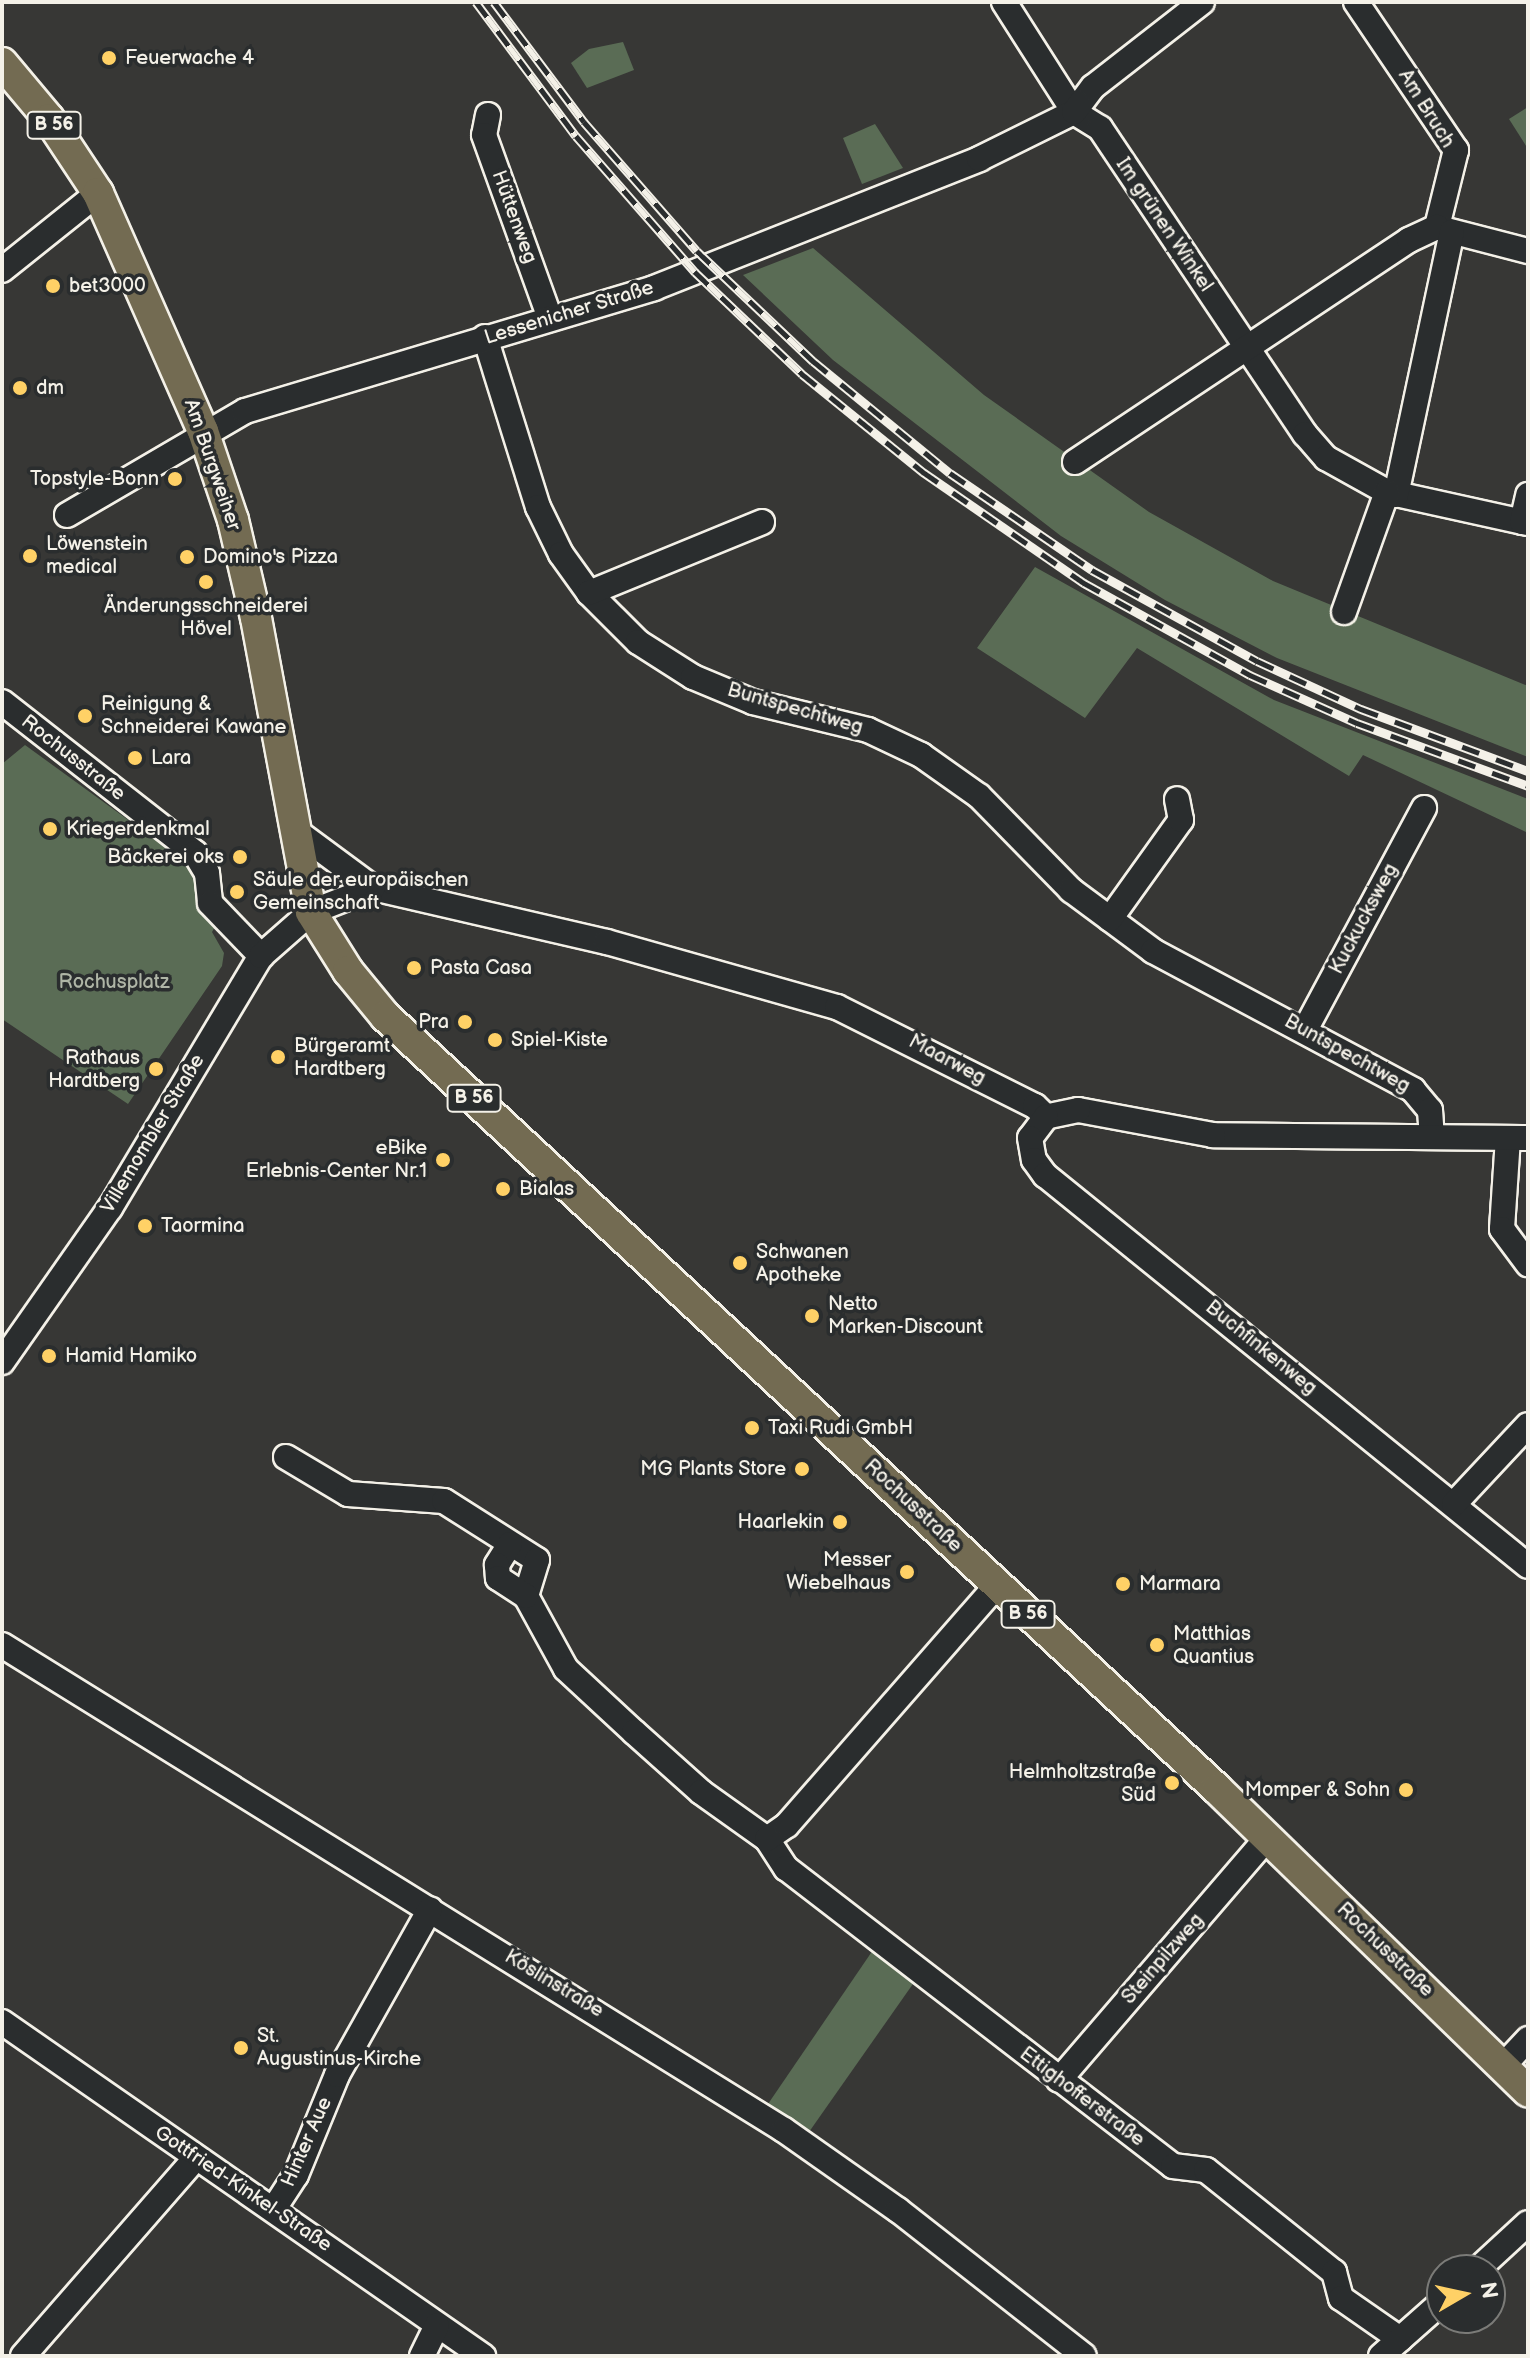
<!DOCTYPE html>
<meta charset="utf-8">
<style>
body{margin:0}
#map{position:relative;width:1530px;height:2358px;overflow:hidden;background:#373735;font-family:"Balsamiq Sans",sans-serif}
div>[style]{position:absolute}
.green>*{inset:0;background:#5a6c55}
.roads{filter:drop-shadow(2px 0 #f4f1e8) drop-shadow(-2px 0 #f4f1e8) drop-shadow(0 2px #f4f1e8) drop-shadow(0 -2px #f4f1e8)}
.minor>*{height:24px;margin:-12px;padding:0 12px;transform-origin:12px;border-radius:12px;background:#2a2d2e}
.major>*{height:30px;margin:-15px;padding:0 15px;transform-origin:15px;border-radius:15px;background:#736b52}
.rail>*{height:9px;margin-top:-4.5px;transform-origin:0;background:repeating-linear-gradient(90deg,#2a2d2e 0 18px,#f4f1e8 0 36px);box-sizing:border-box;border-block:2px solid #f4f1e8}
.dots>*{width:22px;height:22px;translate:-50% -50%;box-sizing:border-box;border:4px solid #2a2d2e;border-radius:50%}
span{translate:-50% -50%;white-space:nowrap;text-align:center;line-height:1.15;-webkit-text-stroke:7px #2a2d2e;paint-order:stroke}
.shield-label span{padding:2px 6px;background:#2a2d2e;border:2px solid;border-radius:6px;-webkit-text-stroke-width:0}
.shield-label{font-size:18px;color:#f4f1e8;font-weight:700}
.poi-label{font-size:20px;color:#f4f1e8}
.left{translate:0 -50%;text-align:left}
.right{translate:-100% -50%;text-align:right}
.street-label{font-size:20px;color:#f4f1e8}
.park-label{font-size:20px;color:#afb5a6}
.frame{position:absolute;inset:0;border:4px solid #f4f1e8;pointer-events:none}
.north{position:absolute;left:1426px;top:2254px;width:80px;height:80px;box-sizing:border-box;background:#2a2d2e;border:2px solid #7b7b78;border-radius:50%;rotate:81deg;font-size:22px;font-weight:700;line-height:32px;text-align:center;color:#f4f1e8}
.north::after{content:'';display:block;margin:auto;width:28px;height:36px;background:#ffd166;clip-path:polygon(50% 0,100% 100%,50% 72%,0 100%)}
</style>
<div id="map">
<div class="green">
<div style="clip-path:polygon(623px 42px,634px 70px,587px 88px,571px 63px,589px 49px)"></div>
<div style="clip-path:polygon(1528px 107px,1528px 149px,1509px 119px)"></div>
<div style="clip-path:polygon(875px 124px,903px 168px,862px 184px,843px 138px)"></div>
<div style="clip-path:polygon(813px 248px,984px 395px,1149px 512px,1273px 581px,1528px 686px,1528px 757px,1277px 658px,1165px 600px,1061px 536px,833px 360px,743px 275px)"></div>
<div style="clip-path:polygon(1035px 567px,1274px 700px,1528px 799px,1528px 833px,1363px 755px,1349px 776px,1137px 648px,1085px 718px,977px 648px)"></div>
<div style="clip-path:polygon(25px 745px,193px 867px,216px 925px,212px 932px,224px 953px,222px 966px,128px 1104px,2px 1019px,2px 764px)"></div>
<div style="clip-path:polygon(873px 1950px,915px 1981px,809px 2132px,768px 2104px)"></div>
</div>
<div class="roads">
<div class="minor">
<div style="left:1004px;top:2px;width:130px;rotate:57.5deg"></div>
<div style="left:1074px;top:112px;width:31px;rotate:32deg"></div>
<div style="left:1100px;top:128px;width:368px;rotate:56.2deg"></div>
<div style="left:1305px;top:434px;width:32px;rotate:49deg"></div>
<div style="left:1326px;top:458px;width:70px;rotate:29.1deg"></div>
<div style="left:1387px;top:492px;width:144px;rotate:12.4deg"></div>
<div style="left:1356px;top:2px;width:179px;rotate:56deg"></div>
<div style="left:1456px;top:150px;width:79px;rotate:103.9deg"></div>
<div style="left:488px;top:115px;width:20px;rotate:101deg"></div>
<div style="left:484px;top:135px;width:195px;rotate:70.2deg"></div>
<div style="left:1439px;top:228px;width:92px;rotate:14.5deg"></div>
<div style="left:2px;top:270px;width:123px;rotate:-38.7deg"></div>
<div style="left:485px;top:337px;width:178px;rotate:72.7deg"></div>
<div style="left:538px;top:507px;width:52px;rotate:63.9deg"></div>
<div style="left:561px;top:554px;width:48px;rotate:54.3deg"></div>
<div style="left:589px;top:593px;width:69px;rotate:45deg"></div>
<div style="left:638px;top:642px;width:65px;rotate:32.5deg"></div>
<div style="left:693px;top:677px;width:65px;rotate:22.6deg"></div>
<div style="left:753px;top:702px;width:118px;rotate:13.7deg"></div>
<div style="left:868px;top:730px;width:59px;rotate:25.3deg"></div>
<div style="left:921px;top:755px;width:71px;rotate:35.3deg"></div>
<div style="left:979px;top:796px;width:132px;rotate:45.6deg"></div>
<div style="left:1071px;top:890px;width:102px;rotate:36.6deg"></div>
<div style="left:1153px;top:951px;width:295px;rotate:28.1deg"></div>
<div style="left:1413px;top:1090px;width:26px;rotate:50deg"></div>
<div style="left:1430px;top:1110px;width:27px;rotate:86deg"></div>
<div style="left:1075px;top:462px;width:401px;rotate:-33.6deg"></div>
<div style="left:1409px;top:240px;width:31px;rotate:-25deg"></div>
<div style="left:1396px;top:495px;width:269px;rotate:-78deg"></div>
<div style="left:67px;top:515px;width:206px;rotate:-30.3deg"></div>
<div style="left:245px;top:411px;width:427px;rotate:-16.7deg"></div>
<div style="left:654px;top:288px;width:350px;rotate:-21.6deg"></div>
<div style="left:979px;top:159px;width:106px;rotate:-26.3deg"></div>
<div style="left:1074px;top:112px;width:31px;rotate:-53deg"></div>
<div style="left:1093px;top:87px;width:138px;rotate:-37.9deg"></div>
<div style="left:1522px;top:522px;width:28px;rotate:-77deg"></div>
<div style="left:589px;top:593px;width:187px;rotate:-22.3deg"></div>
<div style="left:1344px;top:612px;width:127px;rotate:-70.3deg"></div>
<div style="left:2px;top:702px;width:245px;rotate:38deg"></div>
<div style="left:195px;top:853px;width:23px;rotate:59deg"></div>
<div style="left:207px;top:873px;width:30px;rotate:84deg"></div>
<div style="left:210px;top:903px;width:74px;rotate:46.1deg"></div>
<div style="left:296px;top:831px;width:96px;rotate:36.5deg"></div>
<div style="left:373px;top:888px;width:240px;rotate:13deg"></div>
<div style="left:607px;top:942px;width:239px;rotate:15.8deg"></div>
<div style="left:837px;top:1007px;width:221px;rotate:26.6deg"></div>
<div style="left:1035px;top:1106px;width:16px;rotate:45deg"></div>
<div style="left:1110px;top:919px;width:122px;rotate:-54.4deg"></div>
<div style="left:1181px;top:820px;width:21px;rotate:-101deg"></div>
<div style="left:1305px;top:1030px;width:252px;rotate:-61.8deg"></div>
<div style="left:1508px;top:1138px;width:91px;rotate:93.8deg"></div>
<div style="left:1502px;top:1229px;width:44px;rotate:53.4deg"></div>
<div style="left:1528px;top:1138px;width:315px;rotate:-179.5deg"></div>
<div style="left:1213px;top:1135px;width:137px;rotate:-169.5deg"></div>
<div style="left:1078px;top:1110px;width:33px;rotate:168deg"></div>
<div style="left:1046px;top:1117px;width:26px;rotate:127deg"></div>
<div style="left:1030px;top:1138px;width:22px;rotate:80deg"></div>
<div style="left:1034px;top:1160px;width:19px;rotate:54deg"></div>
<div style="left:1045px;top:1175px;width:621px;rotate:38.99deg"></div>
<div style="left:2px;top:1362px;width:188px;rotate:-55deg"></div>
<div style="left:110px;top:1208px;width:294px;rotate:-59.1deg"></div>
<div style="left:261px;top:956px;width:67px;rotate:-41.3deg"></div>
<div style="left:311px;top:912px;width:66px;rotate:-21.2deg"></div>
<div style="left:286px;top:1457px;width:72px;rotate:30.8deg"></div>
<div style="left:348px;top:1494px;width:96px;rotate:4.2deg"></div>
<div style="left:444px;top:1501px;width:110px;rotate:32.4deg"></div>
<div style="left:537px;top:1560px;width:38px;rotate:107deg"></div>
<div style="left:526px;top:1596px;width:83px;rotate:61.3deg"></div>
<div style="left:566px;top:1669px;width:93px;rotate:42.8deg"></div>
<div style="left:634px;top:1732px;width:90px;rotate:41.8deg"></div>
<div style="left:701px;top:1792px;width:81px;rotate:35.5deg"></div>
<div style="left:767px;top:1839px;width:35px;rotate:57deg"></div>
<div style="left:786px;top:1868px;width:488px;rotate:37.6deg"></div>
<div style="left:1173px;top:2166px;width:33px;rotate:7deg"></div>
<div style="left:1206px;top:2170px;width:164px;rotate:38.6deg"></div>
<div style="left:1334px;top:2272px;width:27px;rotate:75deg"></div>
<div style="left:1341px;top:2298px;width:72px;rotate:34.8deg"></div>
<div style="left:1454px;top:1504px;width:108px;rotate:-46.9deg"></div>
<div style="left:510px;top:1544px;width:25px;rotate:122deg"></div>
<div style="left:497px;top:1565px;width:13px;rotate:86deg"></div>
<div style="left:498px;top:1578px;width:33px;rotate:33deg"></div>
<div style="left:2px;top:1645px;width:920px;rotate:31.81deg"></div>
<div style="left:784px;top:2130px;width:139px;rotate:35.1deg"></div>
<div style="left:898px;top:2210px;width:236px;rotate:38.1deg"></div>
<div style="left:767px;top:1839px;width:24px;rotate:-35deg"></div>
<div style="left:787px;top:1825px;width:319px;rotate:-48.8deg"></div>
<div style="left:2px;top:2022px;width:586px;rotate:34.78deg"></div>
<div style="left:1503px;top:2066px;width:37px;rotate:-47deg"></div>
<div style="left:1059px;top:2080px;width:321px;rotate:-49.3deg"></div>
<div style="left:275px;top:2207px;width:38px;rotate:-57deg"></div>
<div style="left:296px;top:2175px;width:108px;rotate:-67.7deg"></div>
<div style="left:337px;top:2075px;width:190px;rotate:-60.7deg"></div>
<div style="left:1477px;top:2270px;width:69px;rotate:-42.7deg"></div>
<div style="left:23px;top:2356px;width:263px;rotate:-48.9deg"></div>
<div style="left:422px;top:2356px;width:34px;rotate:-64deg"></div>
<div style="left:1381px;top:2356px;width:81px;rotate:-41.5deg"></div>
</div>
<div class="major">
<div style="left:2px;top:63px;width:73px;rotate:50deg"></div>
<div style="left:49px;top:119px;width:89px;rotate:56.5deg"></div>
<div style="left:98px;top:193px;width:260px;rotate:66.2deg"></div>
<div style="left:203px;top:431px;width:94px;rotate:71.4deg"></div>
<div style="left:233px;top:520px;width:101px;rotate:76.8deg"></div>
<div style="left:256px;top:618px;width:299px;rotate:79.4deg"></div>
<div style="left:311px;top:912px;width:70px;rotate:57.9deg"></div>
<div style="left:348px;top:971px;width:58px;rotate:50.6deg"></div>
<div style="left:385px;top:1016px;width:1136px;rotate:42.89deg"></div>
<div style="left:1217px;top:1789px;width:434px;rotate:44.2deg"></div>
</div>
</div>
<div class="rail">
<div style="left:476px;top:2px;width:167px;rotate:53.3deg"></div>
<div style="left:576px;top:136px;width:181px;rotate:48.8deg"></div>
<div style="left:695px;top:272px;width:148px;rotate:43.6deg"></div>
<div style="left:802px;top:374px;width:156px;rotate:39deg"></div>
<div style="left:923px;top:472px;width:196px;rotate:34.6deg"></div>
<div style="left:1084px;top:583px;width:190px;rotate:29deg"></div>
<div style="left:1250px;top:675px;width:117px;rotate:24.2deg"></div>
<div style="left:1357px;top:723px;width:182px;rotate:20.2deg"></div>
<div style="left:494px;top:2px;width:150px;rotate:53.1deg"></div>
<div style="left:584px;top:122px;width:171px;rotate:48.8deg"></div>
<div style="left:697px;top:251px;width:160px;rotate:43.5deg"></div>
<div style="left:813px;top:361px;width:177px;rotate:39.3deg"></div>
<div style="left:950px;top:473px;width:172px;rotate:34.3deg"></div>
<div style="left:1092px;top:570px;width:188px;rotate:28.9deg"></div>
<div style="left:1257px;top:661px;width:115px;rotate:24.8deg"></div>
<div style="left:1361px;top:709px;width:178px;rotate:20.4deg"></div>
</div>
<div class="dots">
<div style="left:109px;top:58px;background:#ffd166"></div>
<div style="left:53px;top:286px;background:#ffd166"></div>
<div style="left:20px;top:388px;background:#ffd166"></div>
<div style="left:175px;top:479px;background:#ffd166"></div>
<div style="left:30px;top:556px;background:#ffd166"></div>
<div style="left:187px;top:557px;background:#ffd166"></div>
<div style="left:206px;top:582px;background:#ffd166"></div>
<div style="left:85px;top:716px;background:#ffd166"></div>
<div style="left:135px;top:758px;background:#ffd166"></div>
<div style="left:50px;top:829px;background:#ffd166"></div>
<div style="left:240px;top:857px;background:#ffd166"></div>
<div style="left:237px;top:892px;background:#ffd166"></div>
<div style="left:414px;top:968px;background:#ffd166"></div>
<div style="left:465px;top:1022px;background:#ffd166"></div>
<div style="left:495px;top:1040px;background:#ffd166"></div>
<div style="left:278px;top:1057px;background:#ffd166"></div>
<div style="left:156px;top:1069px;background:#ffd166"></div>
<div style="left:443px;top:1160px;background:#ffd166"></div>
<div style="left:503px;top:1189px;background:#ffd166"></div>
<div style="left:145px;top:1226px;background:#ffd166"></div>
<div style="left:740px;top:1263px;background:#ffd166"></div>
<div style="left:812px;top:1316px;background:#ffd166"></div>
<div style="left:49px;top:1356px;background:#ffd166"></div>
<div style="left:752px;top:1428px;background:#ffd166"></div>
<div style="left:802px;top:1469px;background:#ffd166"></div>
<div style="left:840px;top:1522px;background:#ffd166"></div>
<div style="left:907px;top:1572px;background:#ffd166"></div>
<div style="left:1123px;top:1584px;background:#ffd166"></div>
<div style="left:1157px;top:1645px;background:#ffd166"></div>
<div style="left:1172px;top:1783px;background:#ffd166"></div>
<div style="left:1406px;top:1790px;background:#ffd166"></div>
<div style="left:241px;top:2048px;background:#ffd166"></div>
</div>
<div class="shield-label">
<span style="left:54px;top:125px">B 56</span>
<span style="left:474px;top:1098px">B 56</span>
<span style="left:1028px;top:1614px">B 56</span>
</div>
<div class="poi-label">
<span class="left" style="left:125px;top:58px">Feuerwache 4</span>
<span class="left" style="left:69px;top:286px">bet3000</span>
<span class="left" style="left:36px;top:388px">dm</span>
<span class="right" style="left:159px;top:479px">Topstyle-Bonn</span>
<span class="left" style="left:46px;top:556px">Löwenstein<br>medical</span>
<span class="left" style="left:203px;top:557px">Domino's Pizza</span>
<span style="left:206px;top:618px">Änderungsschneiderei<br>Hövel</span>
<span class="left" style="left:101px;top:716px">Reinigung &amp;<br>Schneiderei Kawane</span>
<span class="left" style="left:151px;top:758px">Lara</span>
<span class="left" style="left:66px;top:829px">Kriegerdenkmal</span>
<span class="right" style="left:224px;top:857px">Bäckerei oks</span>
<span class="left" style="left:253px;top:892px">Säule der europäischen<br>Gemeinschaft</span>
<span class="left" style="left:430px;top:968px">Pasta Casa</span>
<span class="right" style="left:449px;top:1022px">Pra</span>
<span class="left" style="left:511px;top:1040px">Spiel-Kiste</span>
<span class="left" style="left:294px;top:1058px">Bürgeramt<br>Hardtberg</span>
<span class="right" style="left:140px;top:1070px">Rathaus<br>Hardtberg</span>
<span class="right" style="left:427px;top:1160px">eBike<br>Erlebnis-Center Nr.1</span>
<span class="left" style="left:519px;top:1189px">Bialas</span>
<span class="left" style="left:161px;top:1226px">Taormina</span>
<span class="left" style="left:756px;top:1264px">Schwanen<br>Apotheke</span>
<span class="left" style="left:828px;top:1316px">Netto<br>Marken-Discount</span>
<span class="left" style="left:65px;top:1356px">Hamid Hamiko</span>
<span class="left" style="left:768px;top:1428px">Taxi Rudi GmbH</span>
<span class="right" style="left:786px;top:1469px">MG Plants Store</span>
<span class="right" style="left:824px;top:1522px">Haarlekin</span>
<span class="right" style="left:891px;top:1572px">Messer<br>Wiebelhaus</span>
<span class="left" style="left:1139px;top:1584px">Marmara</span>
<span class="left" style="left:1173px;top:1646px">Matthias<br>Quantius</span>
<span class="right" style="left:1156px;top:1784px">Helmholtzstraße<br>Süd</span>
<span class="right" style="left:1390px;top:1790px">Momper &amp; Sohn</span>
<span class="left" style="left:257px;top:2048px">St.<br>Augustinus-Kirche</span>
</div>
<div class="street-label">
<span style="left:1426px;top:109px;rotate:58deg">Am Bruch</span>
<span style="left:514px;top:217px;rotate:70deg">Hüttenweg</span>
<span style="left:1164px;top:225px;rotate:56deg">Im grünen Winkel</span>
<span style="left:569px;top:313px;rotate:-17deg">Lessenicher Straße</span>
<span style="left:212px;top:465px;rotate:71deg">Am Burgweiher</span>
<span style="left:795px;top:709px;rotate:16deg">Buntspechtweg</span>
<span style="left:73px;top:758px;rotate:38deg">Rochusstraße</span>
<span style="left:1364px;top:919px;rotate:-62deg">Kuckucksweg</span>
<span style="left:1347px;top:1054px;rotate:29deg">Buntspechtweg</span>
<span style="left:947px;top:1060px;rotate:28deg">Maarweg</span>
<span style="left:153px;top:1134px;rotate:-59deg">Villemombler Straße</span>
<span style="left:1261px;top:1348px;rotate:39deg">Buchfinkenweg</span>
<span style="left:913px;top:1506px;rotate:43deg">Rochusstraße</span>
<span style="left:1385px;top:1950px;rotate:44deg">Rochusstraße</span>
<span style="left:1163px;top:1959px;rotate:-49deg">Steinpilzweg</span>
<span style="left:554px;top:1984px;rotate:31deg">Köslinstraße</span>
<span style="left:1082px;top:2097px;rotate:37deg">Ettighofferstraße</span>
<span style="left:307px;top:2142px;rotate:-66deg">Hinter Aue</span>
<span style="left:243px;top:2189px;rotate:34deg">Gottfried-Kinkel-Straße</span>
</div>
<div class="park-label">
<span style="left:114px;top:982px">Rochusplatz</span>
</div>
<div class="frame"></div>
<div class="north">N</div>
</div>
